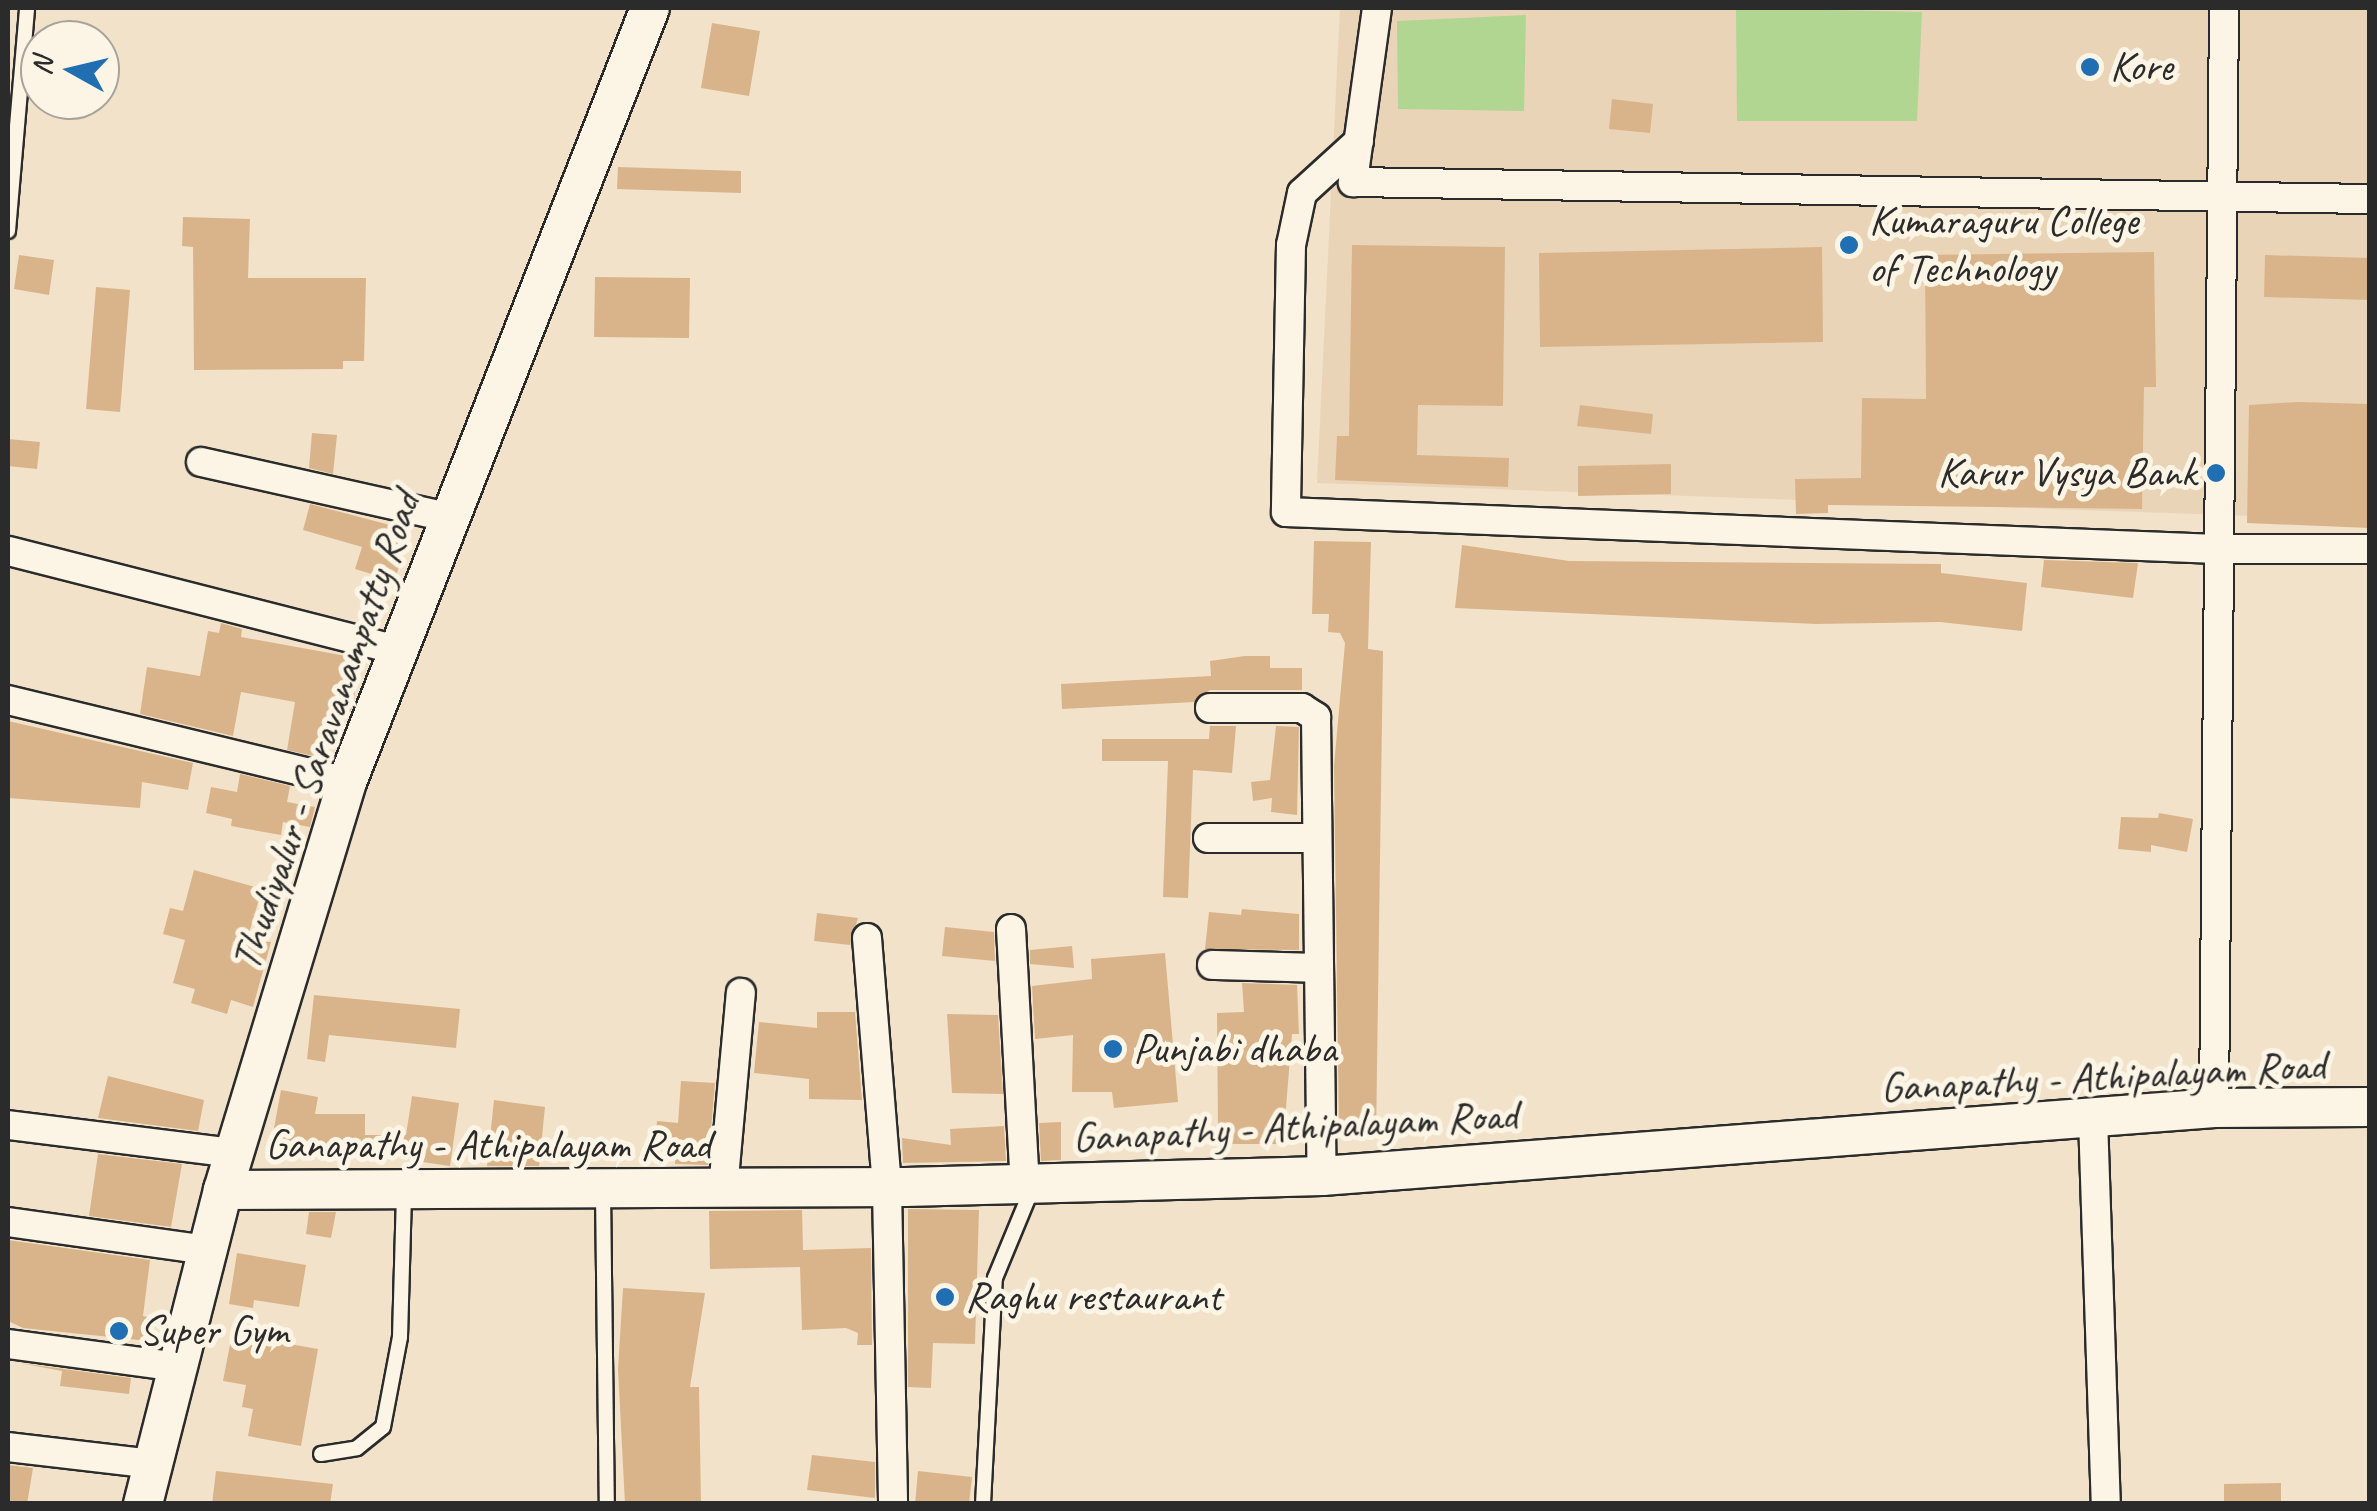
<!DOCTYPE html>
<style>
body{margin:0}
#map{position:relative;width:2377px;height:1511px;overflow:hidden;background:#f2e2ca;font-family:Caveat,sans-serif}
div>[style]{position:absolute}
.built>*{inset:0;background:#ead4b7}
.green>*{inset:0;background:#b0d692}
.building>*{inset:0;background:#d9b48b}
.roads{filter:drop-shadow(2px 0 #2b2b2b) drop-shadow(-2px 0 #2b2b2b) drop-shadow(0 2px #2b2b2b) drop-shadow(0 -2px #2b2b2b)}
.lane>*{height:14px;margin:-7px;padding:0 7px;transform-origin:7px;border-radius:7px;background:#fcf5e5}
.street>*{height:28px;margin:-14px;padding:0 14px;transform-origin:14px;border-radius:14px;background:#fcf5e5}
.secondary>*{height:38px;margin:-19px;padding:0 19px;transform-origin:19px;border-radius:19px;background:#fcf5e5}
.dots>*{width:28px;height:28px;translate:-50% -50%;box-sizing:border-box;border:5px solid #fcf5e5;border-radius:50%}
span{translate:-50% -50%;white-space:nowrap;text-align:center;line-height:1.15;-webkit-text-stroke:10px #fcf5e5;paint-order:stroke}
.poi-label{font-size:42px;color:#2b2b2b}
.left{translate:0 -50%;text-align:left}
.right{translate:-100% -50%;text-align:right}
.street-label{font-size:42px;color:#2b2b2b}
.frame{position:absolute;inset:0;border:10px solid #2b2b2b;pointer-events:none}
.north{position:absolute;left:20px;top:20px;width:100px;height:100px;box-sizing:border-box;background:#fcf5e5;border:2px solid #a8a49b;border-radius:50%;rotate:278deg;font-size:28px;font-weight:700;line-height:40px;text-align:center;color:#2b2b2b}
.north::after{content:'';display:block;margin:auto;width:35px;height:45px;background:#1f6fb2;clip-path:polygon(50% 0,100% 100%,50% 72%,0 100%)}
</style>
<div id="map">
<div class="built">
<div style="clip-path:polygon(1340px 8px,2369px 8px,2369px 520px,1317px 483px)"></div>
</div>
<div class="green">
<div style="clip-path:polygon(1736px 8px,1922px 12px,1917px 121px,1737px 121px)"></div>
<div style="clip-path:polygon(1526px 15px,1524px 111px,1398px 109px,1397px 21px)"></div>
</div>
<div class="building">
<div style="clip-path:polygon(712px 23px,760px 31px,749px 96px,701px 88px)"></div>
<div style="clip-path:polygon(1612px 99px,1653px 104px,1650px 133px,1609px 129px)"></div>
<div style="clip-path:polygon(618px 167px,741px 171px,741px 193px,617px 189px)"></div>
<div style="clip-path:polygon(183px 217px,250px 219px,248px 278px,366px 278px,364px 361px,343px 361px,343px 369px,194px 370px,193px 247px,182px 246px)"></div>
<div style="clip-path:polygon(1352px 245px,1505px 247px,1503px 406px,1418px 405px,1417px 455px,1509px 458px,1508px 487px,1335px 480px,1337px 436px,1349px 436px)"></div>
<div style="clip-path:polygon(1822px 247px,1823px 342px,1540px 347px,1539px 253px)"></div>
<div style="clip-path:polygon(2154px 252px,2156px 387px,2144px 387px,2142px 509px,1828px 505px,1828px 513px,1796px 514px,1795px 479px,1861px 478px,1862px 398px,1926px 399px,1925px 255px)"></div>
<div style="clip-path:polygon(19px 255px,54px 260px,49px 295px,14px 289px)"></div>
<div style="clip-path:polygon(2265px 255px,2370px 258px,2370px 300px,2264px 297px)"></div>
<div style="clip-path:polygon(595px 277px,690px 278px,689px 338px,594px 337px)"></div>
<div style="clip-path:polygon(96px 287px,130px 290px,120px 412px,86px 409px)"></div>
<div style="clip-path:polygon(2298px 402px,2370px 404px,2370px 528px,2247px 523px,2249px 405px)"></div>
<div style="clip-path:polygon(1580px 405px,1653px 414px,1651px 434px,1577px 426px)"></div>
<div style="clip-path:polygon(312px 433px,337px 435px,333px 474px,309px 468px)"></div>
<div style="clip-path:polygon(8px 439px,40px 442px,37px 469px,8px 466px)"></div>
<div style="clip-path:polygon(1671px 464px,1671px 494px,1578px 496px,1578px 466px)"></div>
<div style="clip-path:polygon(310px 504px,409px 530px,395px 581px,355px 569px,362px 547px,303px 530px)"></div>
<div style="clip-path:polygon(1314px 541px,1371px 542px,1368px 649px,1383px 651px,1376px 1138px,1339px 1134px,1334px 766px,1345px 643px,1340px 633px,1328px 632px,1329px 614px,1312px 614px)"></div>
<div style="clip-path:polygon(1462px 545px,1569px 561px,1941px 564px,1941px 573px,2027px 583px,2022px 631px,1940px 622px,1816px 624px,1455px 608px)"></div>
<div style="clip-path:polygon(2044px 560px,2138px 563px,2133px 598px,2041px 587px)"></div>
<div style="clip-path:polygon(221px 623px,242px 629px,241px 637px,357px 658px,354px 704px,350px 712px,338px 709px,322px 758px,287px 750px,295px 702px,241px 692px,233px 736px,140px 714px,147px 667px,200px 676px,208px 631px,219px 633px)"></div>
<div style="clip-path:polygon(1245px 656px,1270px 656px,1270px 668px,1302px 668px,1302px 690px,1210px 690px,1194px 702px,1062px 709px,1061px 684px,1211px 676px,1210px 661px)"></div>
<div style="clip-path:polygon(8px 721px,193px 763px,188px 790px,142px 782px,140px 808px,8px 798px)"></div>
<div style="clip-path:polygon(1210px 726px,1236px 726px,1232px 773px,1193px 770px,1188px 898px,1163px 897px,1168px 761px,1102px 761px,1102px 739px,1209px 739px)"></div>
<div style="clip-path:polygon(1276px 726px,1299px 727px,1297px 815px,1271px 812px,1272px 798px,1253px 801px,1251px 782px,1270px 780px)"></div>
<div style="clip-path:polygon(240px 774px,290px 786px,287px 802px,315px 807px,310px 827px,283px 822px,281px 835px,231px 826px,232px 819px,206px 813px,211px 787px,237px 792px)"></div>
<div style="clip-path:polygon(2159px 813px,2193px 819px,2187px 852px,2151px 845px,2151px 852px,2118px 849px,2121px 817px,2158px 818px)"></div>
<div style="clip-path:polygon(194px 870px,262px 889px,247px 940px,271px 942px,253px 1007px,231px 1000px,227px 1014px,191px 1003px,195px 989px,173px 983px,185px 940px,163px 934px,170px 908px,183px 911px)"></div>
<div style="clip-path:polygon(1242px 909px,1299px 914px,1299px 950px,1205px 949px,1209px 912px,1241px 915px)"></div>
<div style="clip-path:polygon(817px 913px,858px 918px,850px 945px,814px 941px)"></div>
<div style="clip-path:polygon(945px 927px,994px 932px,995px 961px,942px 956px)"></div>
<div style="clip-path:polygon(1072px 946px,1074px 968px,1030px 964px,1030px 950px)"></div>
<div style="clip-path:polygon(1165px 953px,1178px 1102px,1114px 1108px,1112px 1092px,1072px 1092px,1073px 1035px,1035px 1039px,1032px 986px,1092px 979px,1091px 959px)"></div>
<div style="clip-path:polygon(1242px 983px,1297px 985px,1299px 1034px,1292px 1034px,1283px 1144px,1228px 1144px,1229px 1127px,1218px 1127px,1217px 1013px,1244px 1012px)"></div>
<div style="clip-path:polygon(314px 995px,460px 1009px,456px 1048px,329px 1035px,325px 1062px,307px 1059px)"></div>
<div style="clip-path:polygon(817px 1012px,855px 1012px,862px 1100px,809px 1099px,809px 1079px,754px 1073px,759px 1022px,817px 1028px)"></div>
<div style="clip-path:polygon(947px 1014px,998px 1015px,1003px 1094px,952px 1093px)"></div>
<div style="clip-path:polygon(108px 1076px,204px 1100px,198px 1131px,98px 1118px)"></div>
<div style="clip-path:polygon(681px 1081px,715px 1083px,708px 1165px,675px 1164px,676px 1142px,655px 1140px,657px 1121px,678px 1123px)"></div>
<div style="clip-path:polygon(281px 1090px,318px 1097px,315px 1114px,365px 1114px,365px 1135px,406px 1135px,412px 1096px,459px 1103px,450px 1166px,402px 1159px,403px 1154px,307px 1157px,270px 1150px)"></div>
<div style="clip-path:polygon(494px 1100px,545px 1107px,539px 1166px,487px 1166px)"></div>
<div style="clip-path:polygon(1061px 1122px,1061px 1160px,1041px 1161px,1039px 1123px)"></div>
<div style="clip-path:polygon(1004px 1126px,1006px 1161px,903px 1163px,902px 1138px,951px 1145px,950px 1129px)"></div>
<div style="clip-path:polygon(98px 1154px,182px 1164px,171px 1227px,89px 1216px)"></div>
<div style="clip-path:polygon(908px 1209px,979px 1210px,975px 1344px,933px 1343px,931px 1388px,908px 1387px)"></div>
<div style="clip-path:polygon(802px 1210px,803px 1250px,871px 1248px,872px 1345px,857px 1345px,858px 1333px,846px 1328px,802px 1330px,800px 1267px,710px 1269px,709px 1211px)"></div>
<div style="clip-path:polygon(309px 1212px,336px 1212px,331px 1238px,306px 1234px)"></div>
<div style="clip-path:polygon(8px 1240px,150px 1260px,143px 1316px,152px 1318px,149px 1341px,23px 1328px,8px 1321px)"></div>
<div style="clip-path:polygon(237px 1253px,306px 1265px,299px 1307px,254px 1300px,253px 1308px,229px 1304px)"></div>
<div style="clip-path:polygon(623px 1288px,705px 1293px,690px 1387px,699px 1387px,701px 1504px,625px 1504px,618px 1369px)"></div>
<div style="clip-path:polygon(232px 1334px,318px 1349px,301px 1446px,248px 1436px,253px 1409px,242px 1407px,246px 1385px,223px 1381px)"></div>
<div style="clip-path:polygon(20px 1363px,131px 1378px,129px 1394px,60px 1386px,62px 1371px)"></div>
<div style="clip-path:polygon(812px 1455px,875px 1462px,875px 1498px,807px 1490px)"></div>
<div style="clip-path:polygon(8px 1465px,33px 1468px,27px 1504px,8px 1504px)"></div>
<div style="clip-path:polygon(216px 1471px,333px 1484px,330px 1504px,212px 1504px)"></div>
<div style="clip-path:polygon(918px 1471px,972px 1477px,969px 1504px,915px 1504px)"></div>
<div style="clip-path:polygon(2281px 1483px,2281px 1504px,2224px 1504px,2224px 1484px)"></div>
</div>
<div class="roads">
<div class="lane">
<div style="left:8px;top:231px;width:224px;rotate:-85.1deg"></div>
<div style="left:603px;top:1191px;width:313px;rotate:89.3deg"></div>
<div style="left:321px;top:1454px;width:36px;rotate:-9deg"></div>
<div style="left:357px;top:1448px;width:33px;rotate:-39deg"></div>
<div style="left:383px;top:1427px;width:92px;rotate:-79.3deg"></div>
<div style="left:400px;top:1337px;width:145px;rotate:-88.4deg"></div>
<div style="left:983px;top:1504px;width:226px;rotate:-87deg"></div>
<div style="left:995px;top:1278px;width:102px;rotate:-67.5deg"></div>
</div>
<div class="street">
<div style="left:1377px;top:8px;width:176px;rotate:97.9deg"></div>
<div style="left:1353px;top:182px;width:1017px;rotate:0.96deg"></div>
<div style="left:1359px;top:141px;width:77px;rotate:137.6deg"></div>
<div style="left:1302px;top:193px;width:53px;rotate:101.9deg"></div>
<div style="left:1291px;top:245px;width:267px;rotate:91.1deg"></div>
<div style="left:1286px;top:512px;width:932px;rotate:2.28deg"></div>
<div style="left:2217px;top:549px;width:153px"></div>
<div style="left:201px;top:462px;width:253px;rotate:12.6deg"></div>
<div style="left:9px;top:551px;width:400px;rotate:14.3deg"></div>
<div style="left:8px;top:700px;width:349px;rotate:13.6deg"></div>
<div style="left:1210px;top:708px;width:92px"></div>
<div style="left:1302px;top:708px;width:17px;rotate:33deg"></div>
<div style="left:1316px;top:717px;width:459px;rotate:89.3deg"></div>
<div style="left:1208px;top:838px;width:109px"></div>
<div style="left:1011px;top:929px;width:255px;rotate:86.9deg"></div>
<div style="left:867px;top:938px;width:251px;rotate:85.4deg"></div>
<div style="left:887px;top:1188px;width:316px;rotate:88.9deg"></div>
<div style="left:1212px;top:965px;width:107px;rotate:1.6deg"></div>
<div style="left:2214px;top:1108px;width:1100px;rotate:-89.48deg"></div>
<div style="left:2093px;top:1118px;width:386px;rotate:88.1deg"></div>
<div style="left:8px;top:1125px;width:228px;rotate:7.1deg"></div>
<div style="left:723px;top:1189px;width:197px;rotate:-84.8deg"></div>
<div style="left:8px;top:1222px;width:202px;rotate:8deg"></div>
<div style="left:8px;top:1344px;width:172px;rotate:7.7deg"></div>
<div style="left:8px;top:1447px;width:146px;rotate:6.7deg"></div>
</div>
<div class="secondary">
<div style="left:223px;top:1190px;width:682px;rotate:-0.25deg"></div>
<div style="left:905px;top:1187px;width:417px;rotate:-1.5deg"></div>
<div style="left:1322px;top:1176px;width:895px;rotate:-4.36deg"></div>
<div style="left:2214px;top:1108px;width:156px;rotate:-0.4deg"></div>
<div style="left:143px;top:1504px;width:324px;rotate:-75.7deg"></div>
<div style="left:223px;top:1190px;width:426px;rotate:-73.1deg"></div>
<div style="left:347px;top:782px;width:831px;rotate:-68.62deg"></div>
</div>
</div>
<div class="dots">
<div style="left:2090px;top:67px;background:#1f6fb2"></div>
<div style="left:1849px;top:245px;background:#1f6fb2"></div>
<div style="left:2216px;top:473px;background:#1f6fb2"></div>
<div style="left:1113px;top:1049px;background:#1f6fb2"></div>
<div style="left:945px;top:1297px;background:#1f6fb2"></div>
<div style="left:119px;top:1331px;background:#1f6fb2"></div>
</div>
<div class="poi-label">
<span class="left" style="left:2110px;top:67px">Kore</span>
<span class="left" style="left:1869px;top:245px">Kumaraguru College<br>of Technology</span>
<span class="right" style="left:2196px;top:473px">Karur Vysya Bank</span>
<span class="left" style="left:1133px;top:1049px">Punjabi dhaba</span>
<span class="left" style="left:965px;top:1297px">Raghu restaurant</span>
<span class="left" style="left:139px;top:1331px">Super Gym</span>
</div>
<div class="street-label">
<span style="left:326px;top:731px;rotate:-71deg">Thudiyalur - Saravanampatty Road</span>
<span style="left:2103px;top:1077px;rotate:-3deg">Ganapathy - Athipalayam Road</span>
<span style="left:1295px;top:1127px;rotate:-3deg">Ganapathy - Athipalayam Road</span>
<span style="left:488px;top:1145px">Ganapathy - Athipalayam Road</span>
</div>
<div class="frame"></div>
<div class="north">N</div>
</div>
